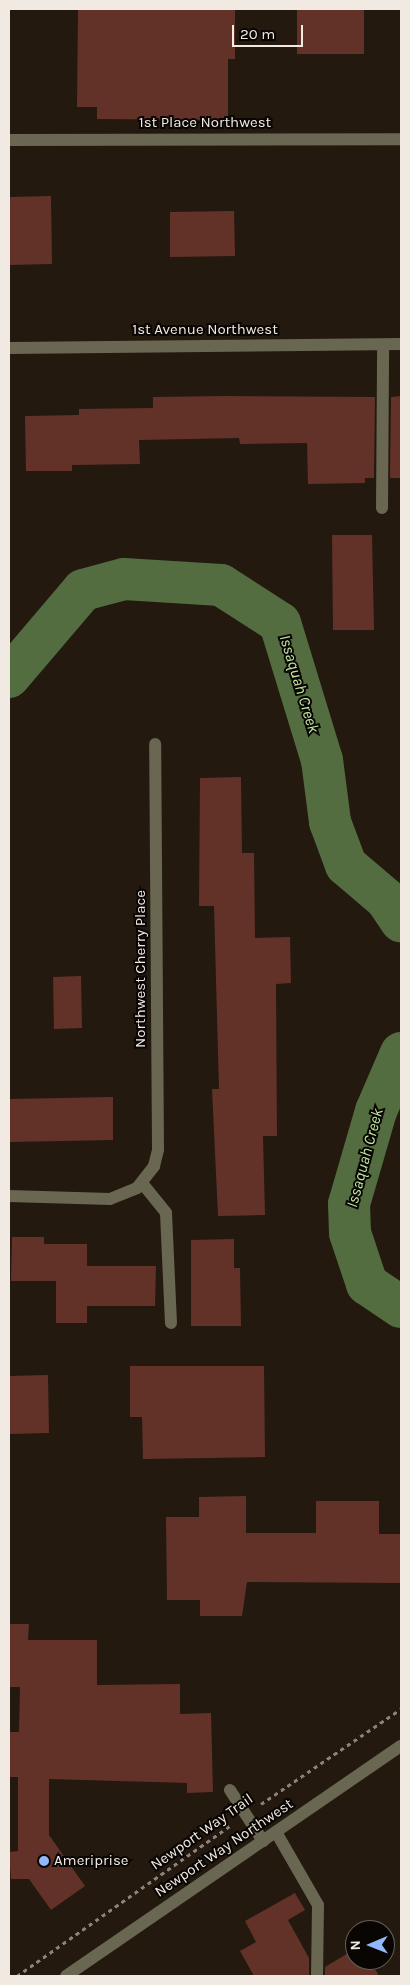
<!DOCTYPE html>
<style>
body{margin:0}
#map{position:relative;width:410px;height:1985px;overflow:hidden;background:#23190f;font-family:Karla,sans-serif}
div>[style]{position:absolute}
.river>*{height:42px;margin:-21px;padding:0 21px;transform-origin:21px;border-radius:21px;background:#536c40}
.building>*{inset:0;background:#623228}
.path>*{height:3px;margin-top:-1.5px;transform-origin:0;background:repeating-linear-gradient(90deg,#8b837a 0 4px,transparent 0 8px)}
.service>*{height:12px;margin:-6px;padding:0 6px;transform-origin:6px;border-radius:6px;background:#696651}
.minor>*{height:12px;margin:-6px;padding:0 6px;transform-origin:6px;border-radius:6px;background:#696651}
.tertiary>*{height:12px;margin:-6px;padding:0 6px;transform-origin:6px;border-radius:6px;background:#696651}
.dots>*{width:14px;height:14px;translate:-50% -50%;box-sizing:border-box;border:2px solid #090503;border-radius:50%}
span{translate:-50% -50%;white-space:nowrap;text-align:center;line-height:1.15;-webkit-text-stroke:4px #090503;paint-order:stroke}
.street-label{font-size:15px;color:#f1eae3}
.poi-label{font-size:15px;color:#f1eae3}
.left{translate:0 -50%;text-align:left}
.water-label{font-size:16px;color:#bfe8a2;font-style:italic}
.frame{position:absolute;inset:0;border:10px solid #f1eae3;pointer-events:none}
.north{position:absolute;left:345px;top:1920px;width:50px;height:50px;box-sizing:border-box;background:#090503;border:1px solid #66615d;border-radius:50%;rotate:269deg;font-size:14px;font-weight:700;line-height:20px;text-align:center;color:#f1eae3}
.north::after{content:'';display:block;margin:auto;width:18px;height:22px;background:#91b8fd;clip-path:polygon(50% 0,100% 100%,50% 72%,0 100%)}
.scale{position:absolute;left:232px;top:25px;width:71px;height:22px;box-sizing:border-box;border:2px solid #f1eae3;border-top:0;padding-left:6px;font-size:15px;line-height:18px;white-space:nowrap;color:#f1eae3;-webkit-text-stroke:4px #090503;paint-order:stroke}
</style>
<div id="map">
<div class="river">
<div style="left:9px;top:677px;width:114px;rotate:-49.6deg"></div>
<div style="left:83px;top:590px;width:42px;rotate:-15deg"></div>
<div style="left:124px;top:579px;width:97px;rotate:3.5deg"></div>
<div style="left:221px;top:585px;width:70px;rotate:32.8deg"></div>
<div style="left:280px;top:623px;width:143px;rotate:73deg"></div>
<div style="left:322px;top:760px;width:63px;rotate:82.6deg"></div>
<div style="left:330px;top:822px;width:46px;rotate:69.6deg"></div>
<div style="left:346px;top:865px;width:52px;rotate:40.4deg"></div>
<div style="left:386px;top:899px;width:27px;rotate:56deg"></div>
<div style="left:401px;top:1053px;width:63px;rotate:113.3deg"></div>
<div style="left:376px;top:1111px;width:97px;rotate:106.2deg"></div>
<div style="left:349px;top:1204px;width:29px;rotate:88deg"></div>
<div style="left:350px;top:1233px;width:54px;rotate:71.6deg"></div>
<div style="left:367px;top:1284px;width:41px;rotate:34.1deg"></div>
</div>
<div class="building">
<div style="clip-path:polygon(78px 9px,235px 9px,235px 59px,228px 59px,228px 120px,97px 119px,97px 107px,77px 107px)"></div>
<div style="clip-path:polygon(297px 9px,364px 9px,364px 54px,297px 54px)"></div>
<div style="clip-path:polygon(51px 196px,52px 264px,9px 265px,9px 197px)"></div>
<div style="clip-path:polygon(234px 211px,235px 256px,170px 257px,170px 212px)"></div>
<div style="clip-path:polygon(226px 396px,375px 397px,374px 478px,365px 478px,365px 483px,308px 484px,307px 443px,240px 444px,239px 438px,139px 440px,140px 464px,72px 465px,72px 471px,26px 471px,25px 416px,79px 415px,79px 409px,153px 408px,153px 397px)"></div>
<div style="clip-path:polygon(401px 396px,401px 478px,390px 478px,391px 397px)"></div>
<div style="clip-path:polygon(332px 535px,372px 535px,374px 630px,333px 630px)"></div>
<div style="clip-path:polygon(241px 777px,242px 853px,254px 853px,255px 938px,290px 937px,291px 983px,276px 984px,277px 1136px,263px 1136px,265px 1215px,218px 1216px,212px 1089px,219px 1089px,214px 906px,199px 906px,200px 778px)"></div>
<div style="clip-path:polygon(81px 976px,82px 1028px,54px 1029px,53px 977px)"></div>
<div style="clip-path:polygon(113px 1097px,113px 1140px,9px 1142px,9px 1099px)"></div>
<div style="clip-path:polygon(12px 1237px,44px 1237px,44px 1244px,87px 1244px,87px 1266px,156px 1266px,155px 1306px,87px 1306px,87px 1323px,56px 1323px,56px 1281px,11px 1281px)"></div>
<div style="clip-path:polygon(234px 1239px,234px 1268px,240px 1268px,241px 1326px,191px 1326px,191px 1240px)"></div>
<div style="clip-path:polygon(130px 1366px,264px 1366px,265px 1457px,143px 1459px,142px 1417px,130px 1417px)"></div>
<div style="clip-path:polygon(48px 1375px,49px 1433px,9px 1434px,9px 1376px)"></div>
<div style="clip-path:polygon(246px 1496px,246px 1533px,316px 1533px,316px 1501px,379px 1501px,379px 1534px,401px 1534px,401px 1583px,247px 1582px,242px 1616px,200px 1616px,200px 1600px,167px 1600px,166px 1517px,199px 1517px,199px 1497px)"></div>
<div style="clip-path:polygon(9px 1624px,29px 1624px,28px 1640px,97px 1640px,97px 1685px,180px 1684px,180px 1714px,211px 1713px,213px 1792px,187px 1793px,187px 1783px,49px 1779px,49px 1835px,85px 1886px,51px 1910px,29px 1879px,11px 1879px,9px 1852px,18px 1851px,18px 1777px,9px 1777px,9px 1732px,19px 1732px,20px 1687px,9px 1687px)"></div>
<div style="clip-path:polygon(295px 1893px,305px 1910px,288px 1920px,309px 1958px,309px 1976px,254px 1976px,240px 1951px,256px 1942px,245px 1921px)"></div>
<div style="clip-path:polygon(355px 1949px,355px 1960px,385px 1960px,385px 1951px,390px 1959px,375px 1969px,379px 1976px,325px 1976px,325px 1967px)"></div>
</div>
<div class="path">
<div style="left:261px;top:1804px;width:169px;rotate:-34.2deg"></div>
<div style="left:17px;top:1976px;width:262px;rotate:-35.2deg"></div>
</div>
<div class="service">
<div style="left:382px;top:508px;width:163px;rotate:-89.6deg"></div>
<div style="left:142px;top:1183px;width:38px;rotate:51deg"></div>
<div style="left:166px;top:1213px;width:110px;rotate:87.4deg"></div>
<div style="left:230px;top:1790px;width:61px;rotate:57.1deg"></div>
<div style="left:276px;top:1832px;width:84px;rotate:60.1deg"></div>
<div style="left:318px;top:1905px;width:71px;rotate:90.8deg"></div>
</div>
<div class="minor">
<div style="left:9px;top:140px;width:392px;rotate:-0.1deg"></div>
<div style="left:9px;top:348px;width:392px;rotate:-0.6deg"></div>
<div style="left:9px;top:1196px;width:101px;rotate:1.7deg"></div>
<div style="left:110px;top:1199px;width:29px;rotate:-22deg"></div>
<div style="left:137px;top:1188px;width:28px;rotate:-52deg"></div>
<div style="left:154px;top:1166px;width:16px;rotate:-76deg"></div>
<div style="left:158px;top:1150px;width:406px;rotate:-90.4deg"></div>
</div>
<div class="tertiary">
<div style="left:66px;top:1976px;width:406px;rotate:-34.5deg"></div>
</div>
<div class="dots">
<div style="left:44px;top:1861px;background:#91b8fd"></div>
</div>
<div class="street-label">
<span style="left:205px;top:123px">1st Place Northwest</span>
<span style="left:205px;top:330px">1st Avenue Northwest</span>
<span style="left:141px;top:969px;rotate:-90deg">Northwest Cherry Place</span>
<span style="left:202px;top:1832px;rotate:-35deg">Newport Way Trail</span>
<span style="left:224px;top:1848px;rotate:-34deg">Newport Way Northwest</span>
</div>
<div class="poi-label">
<span class="left" style="left:54px;top:1861px">Ameriprise</span>
</div>
<div class="water-label">
<span style="left:299px;top:684px;rotate:73deg">Issaquah Creek</span>
<span style="left:365px;top:1158px;rotate:-75deg">Issaquah Creek</span>
</div>
<div class="frame"></div>
<div class="north">N</div>
<div class="scale">20 m</div>
</div>
